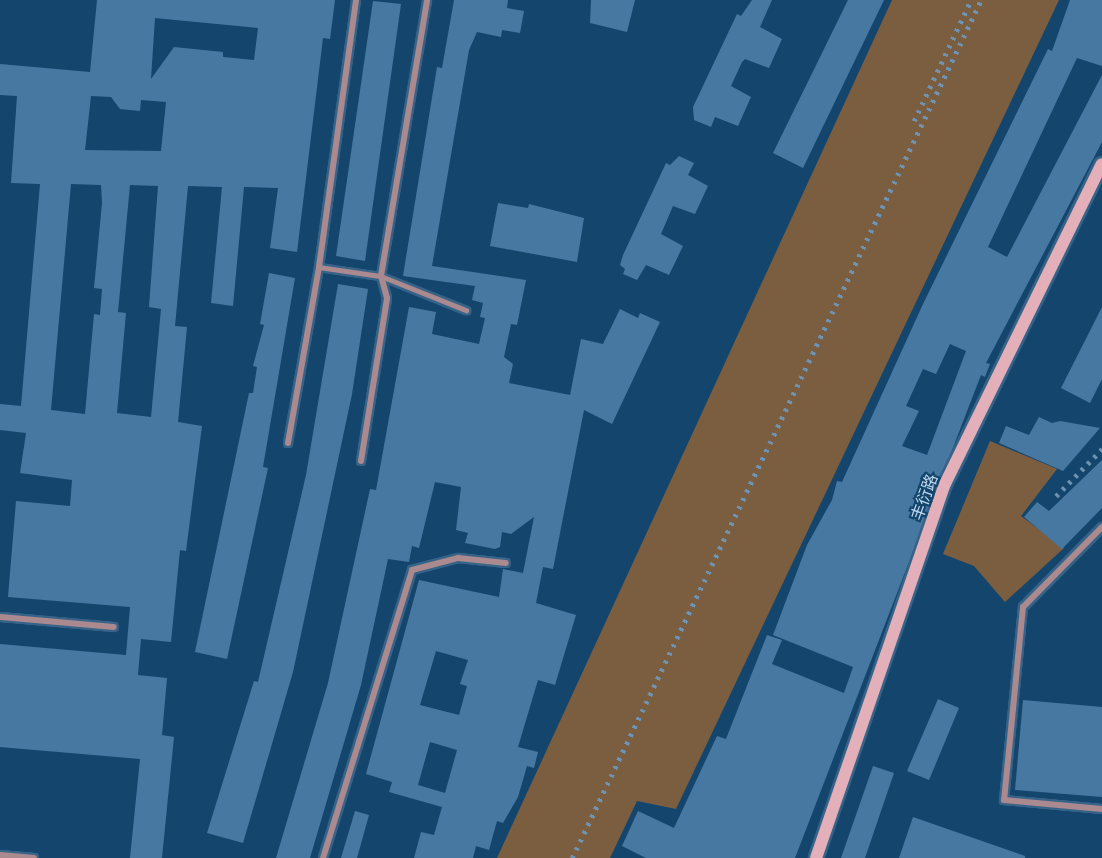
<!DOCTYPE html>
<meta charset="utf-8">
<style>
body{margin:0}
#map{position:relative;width:1102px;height:858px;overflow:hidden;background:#14466d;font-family:Ubuntu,"Noto Sans SC",sans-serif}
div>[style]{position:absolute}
.green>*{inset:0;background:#7b5e40}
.building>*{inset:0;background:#4778a2}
.roads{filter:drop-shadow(2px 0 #366387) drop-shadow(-2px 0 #366387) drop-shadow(0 2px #366387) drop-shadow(0 -2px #366387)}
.lane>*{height:4.5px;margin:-2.25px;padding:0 2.25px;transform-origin:2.25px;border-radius:2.25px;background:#aa898f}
.street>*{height:6px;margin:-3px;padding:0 3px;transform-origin:3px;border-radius:3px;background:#aa898f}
.secondary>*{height:12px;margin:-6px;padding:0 6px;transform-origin:6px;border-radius:6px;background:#e3b0ba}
.rail>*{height:4.5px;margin-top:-2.25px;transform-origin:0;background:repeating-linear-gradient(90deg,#6f94b3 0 3px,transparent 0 9px)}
span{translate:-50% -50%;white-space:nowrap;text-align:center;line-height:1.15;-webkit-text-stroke:4.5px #14466d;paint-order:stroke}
.street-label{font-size:16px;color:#bfd8f0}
</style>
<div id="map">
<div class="green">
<div style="clip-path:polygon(892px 0,1059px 0,676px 809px,637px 801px,610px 858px,497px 858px)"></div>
<div style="clip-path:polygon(990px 441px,1057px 469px,1021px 516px,1064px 548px,1005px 602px,974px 566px,943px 554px)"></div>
</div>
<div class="building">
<div style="clip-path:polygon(evenodd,97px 0,335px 0,330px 39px,323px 38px,297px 252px,270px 248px,278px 188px,244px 187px,233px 306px,211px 303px,222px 187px,188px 186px,175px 326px,187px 327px,178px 422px,202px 426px,186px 551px,180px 550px,171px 642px,141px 639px,138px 675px,167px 678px,162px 735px,174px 737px,162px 858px,130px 858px,140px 759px,0 747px,0 644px,126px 655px,130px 607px,8px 597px,16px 501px,70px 506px,72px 480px,20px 473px,26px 433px,0 430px,0 404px,21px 406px,40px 184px,11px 183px,17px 96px,0 95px,0 64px,90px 72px,97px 0,155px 18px,258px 28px,254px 60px,223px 57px,223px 52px,174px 47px,151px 79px,155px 18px,97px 0,91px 96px,111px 97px,120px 109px,140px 111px,141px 100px,166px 102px,161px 151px,85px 150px,91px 96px,97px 0,71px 184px,101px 185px,102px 203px,94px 288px,102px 289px,100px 315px,94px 314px,85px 414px,51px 410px,71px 184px,97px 0,130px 185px,158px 186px,149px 307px,161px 309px,151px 417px,117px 413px,126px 313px,118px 312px,130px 185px)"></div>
<div style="clip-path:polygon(evenodd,454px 0,508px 0,507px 8px,524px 11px,520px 33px,502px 30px,501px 37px,477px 32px,469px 50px,432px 266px,526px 280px,517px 325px,511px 324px,504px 357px,513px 364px,509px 383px,570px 395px,581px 339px,603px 344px,620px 309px,638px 318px,640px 313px,660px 322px,612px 424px,584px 410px,553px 569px,543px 567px,536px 603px,576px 615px,555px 685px,538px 680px,518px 747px,538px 752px,534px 768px,527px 766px,518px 797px,503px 823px,497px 821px,489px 850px,476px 846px,473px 858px,414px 858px,421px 832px,434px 835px,442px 807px,389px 792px,392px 782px,366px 774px,419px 580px,499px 597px,503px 569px,523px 573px,534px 517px,511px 534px,502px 532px,500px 547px,495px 549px,465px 543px,468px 533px,456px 530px,461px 487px,435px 482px,419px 548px,412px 546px,409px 562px,388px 559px,361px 685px,310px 858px,276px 858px,328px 683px,370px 489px,376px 490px,409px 307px,436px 312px,432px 334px,479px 344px,485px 318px,480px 317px,483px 303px,472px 300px,475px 286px,403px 276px,437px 67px,442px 68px,454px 0,436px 651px,468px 660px,460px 684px,467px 686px,459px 715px,420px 705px,436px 651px,454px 0,430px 742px,457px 750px,445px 793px,418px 785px,430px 742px)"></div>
<div style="clip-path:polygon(591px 0,635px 0,627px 32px,590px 23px)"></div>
<div style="clip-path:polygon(752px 0,772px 0,760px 27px,782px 39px,769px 68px,745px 59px,742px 62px,731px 86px,751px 97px,738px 126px,715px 117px,711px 127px,694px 120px,693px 107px,737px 14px,741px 16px)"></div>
<div style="clip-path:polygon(848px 0,884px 0,803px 168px,773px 153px)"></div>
<div style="clip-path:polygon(evenodd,1070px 0,1102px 0,1102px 66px,1077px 58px,988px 247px,1007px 257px,1102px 75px,1102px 142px,986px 363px,990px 364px,985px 377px,981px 375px,795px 858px,646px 858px,622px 846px,638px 811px,674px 828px,717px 736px,726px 739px,767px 635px,782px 640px,772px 664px,844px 693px,853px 667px,773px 635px,807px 545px,832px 500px,837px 481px,842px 482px,923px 304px,1048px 49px,1052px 51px,1070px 0,950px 344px,966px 351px,927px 455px,902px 446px,919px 411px,906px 406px,923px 369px,936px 374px,950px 344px)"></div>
<div style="clip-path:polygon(373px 1px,401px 4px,365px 261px,336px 256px)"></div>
<div style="clip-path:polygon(679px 156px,694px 163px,688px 175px,708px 186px,695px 214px,673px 206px,661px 234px,683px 246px,669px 275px,646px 265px,637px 280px,623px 274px,625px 269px,620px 265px,623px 255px,666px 163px,670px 165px)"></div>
<div style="clip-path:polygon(498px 203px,528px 208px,529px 204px,584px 218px,577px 262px,490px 246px)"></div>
<div style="clip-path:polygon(269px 273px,295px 278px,263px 467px,268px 468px,227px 659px,195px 652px,249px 393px,253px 393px,257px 367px,253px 366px,264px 325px,260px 324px)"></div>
<div style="clip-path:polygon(338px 284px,368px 289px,352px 394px,293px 672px,243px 843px,207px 833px,254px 681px,258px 682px,306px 475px)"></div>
<div style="clip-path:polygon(1102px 307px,1102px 379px,1090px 403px,1061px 388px)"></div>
<div style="clip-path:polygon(1039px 417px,1052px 423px,1060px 421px,1100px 428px,1063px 471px,999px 443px,1006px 426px,1029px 435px)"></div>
<div style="clip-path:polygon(1102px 460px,1102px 508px,1062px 549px,1024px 517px,1037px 502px,1049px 511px)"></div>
<div style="clip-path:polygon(938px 699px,959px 708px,929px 780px,907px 771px)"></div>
<div style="clip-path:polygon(1023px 700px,1102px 707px,1102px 797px,1015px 790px)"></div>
<div style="clip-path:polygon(873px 766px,894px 773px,865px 858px,841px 858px)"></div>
<div style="clip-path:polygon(355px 811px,369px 815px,357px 858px,341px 858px)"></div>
<div style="clip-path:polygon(913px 817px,1025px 856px,1025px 858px,899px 858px)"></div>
</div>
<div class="roads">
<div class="lane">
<div style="left:319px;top:267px;width:63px;rotate:8.3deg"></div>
<div style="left:381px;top:276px;width:92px;rotate:21.8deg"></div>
</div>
<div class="street">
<div style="left:288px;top:443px;width:179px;rotate:-80deg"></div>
<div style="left:319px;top:267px;width:270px;rotate:-82.1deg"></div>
<div style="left:361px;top:461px;width:165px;rotate:-80.9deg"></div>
<div style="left:387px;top:298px;width:23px;rotate:-105deg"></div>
<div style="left:381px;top:276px;width:280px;rotate:-80.5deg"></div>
<div style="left:1102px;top:527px;width:112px;rotate:134.6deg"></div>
<div style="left:1023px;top:607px;width:194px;rotate:95.6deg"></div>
<div style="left:1004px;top:800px;width:98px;rotate:5.2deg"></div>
<div style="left:0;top:617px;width:114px;rotate:5deg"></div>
<div style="left:0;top:855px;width:34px;rotate:5deg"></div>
<div style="left:323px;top:858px;width:301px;rotate:-72.8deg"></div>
<div style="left:412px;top:570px;width:48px;rotate:-14.6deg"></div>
<div style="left:458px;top:558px;width:48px;rotate:5.9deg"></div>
</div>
<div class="secondary">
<div style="left:816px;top:858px;width:396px;rotate:-71deg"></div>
<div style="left:945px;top:484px;width:356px;rotate:-63.9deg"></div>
</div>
</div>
<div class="rail">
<div style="left:914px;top:121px;width:134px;rotate:-64.8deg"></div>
<div style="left:1056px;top:496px;width:66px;rotate:-45.6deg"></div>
<div style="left:572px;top:858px;width:950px;rotate:-64.51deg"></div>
</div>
<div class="street-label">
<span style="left:924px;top:497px;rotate:-70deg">丰衍路</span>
</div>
</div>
